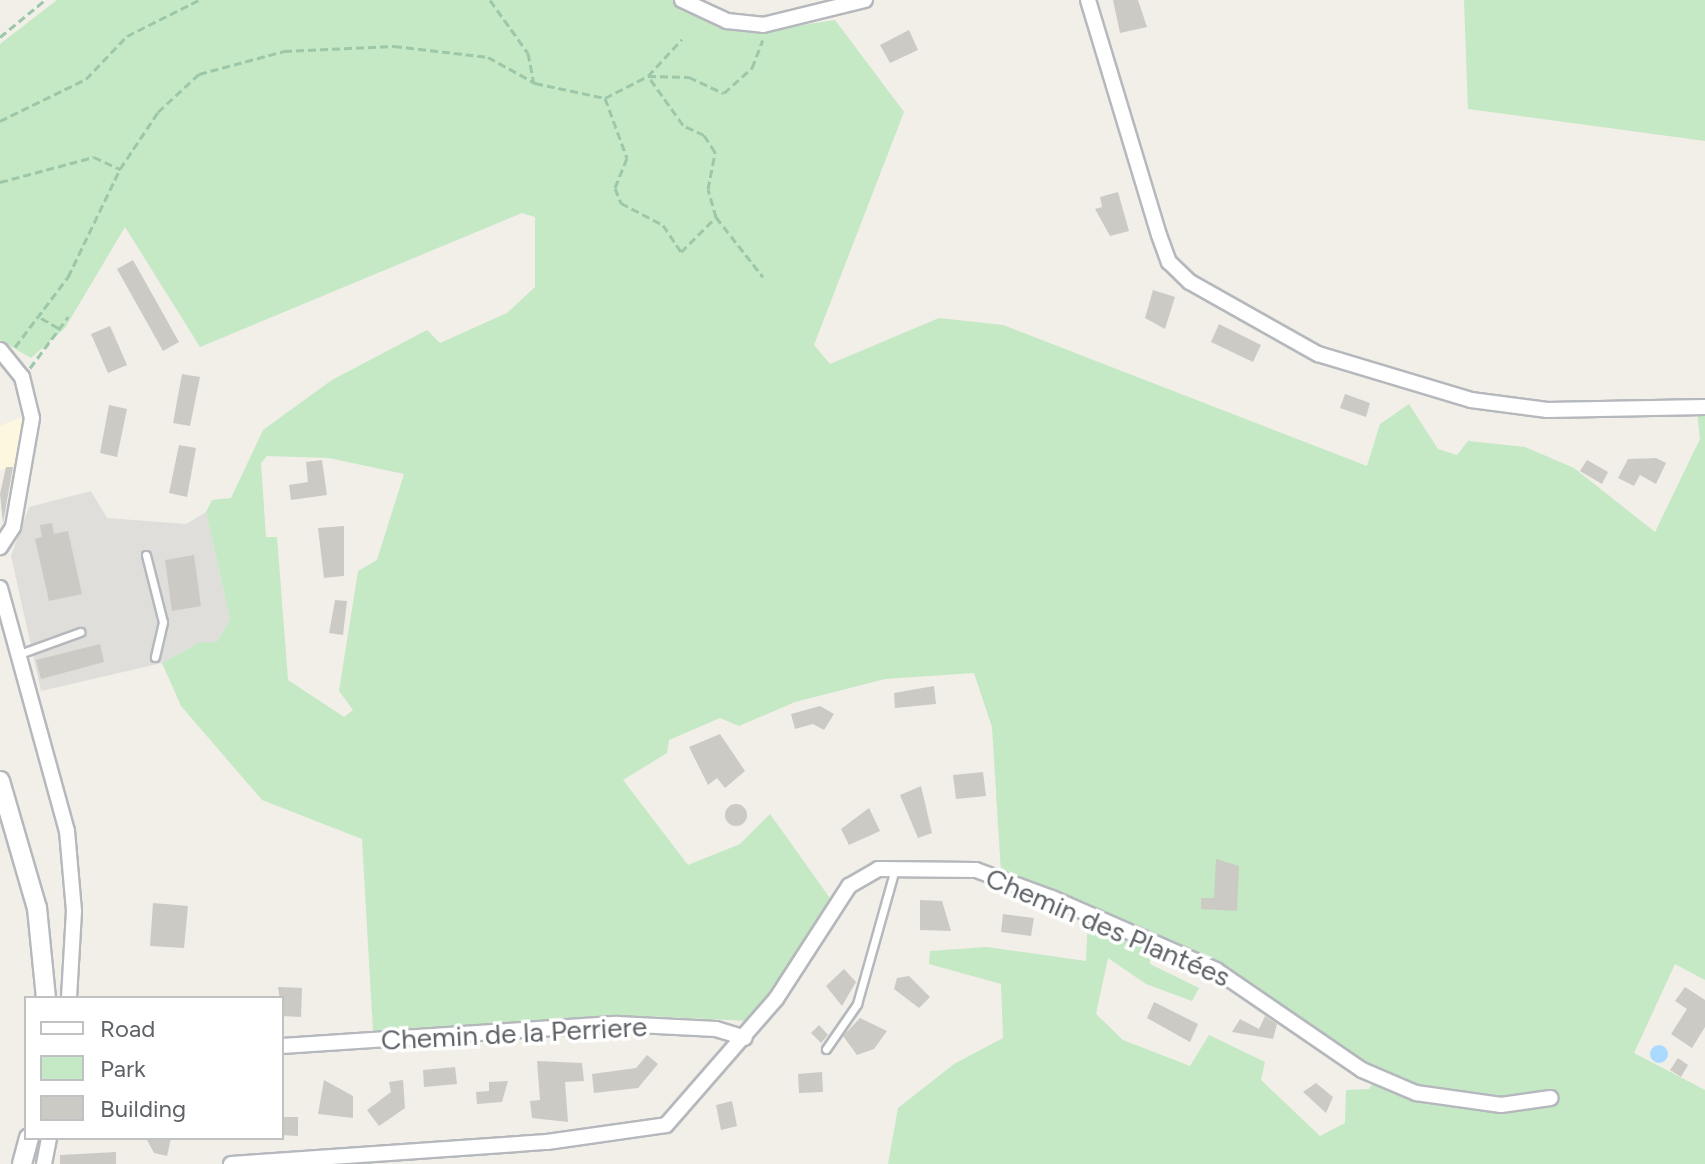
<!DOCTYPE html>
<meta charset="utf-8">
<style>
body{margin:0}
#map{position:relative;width:1705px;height:1164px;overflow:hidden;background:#f1efe8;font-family:Figtree,sans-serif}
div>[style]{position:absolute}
.commercial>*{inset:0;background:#fef7e0}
.industrial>*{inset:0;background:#e0deda}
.green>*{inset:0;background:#c5e8c5}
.water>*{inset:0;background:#aadaff}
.round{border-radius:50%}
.building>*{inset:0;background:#cccac5}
.path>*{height:3px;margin-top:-1.5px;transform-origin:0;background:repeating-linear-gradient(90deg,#9cc7a9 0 8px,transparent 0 12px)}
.roads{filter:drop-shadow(2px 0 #b5b8bc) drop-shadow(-2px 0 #b5b8bc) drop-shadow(0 2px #b5b8bc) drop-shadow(0 -2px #b5b8bc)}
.service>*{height:7px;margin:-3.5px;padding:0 3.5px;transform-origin:3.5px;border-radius:3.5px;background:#fff}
.minor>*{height:14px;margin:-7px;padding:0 7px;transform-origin:7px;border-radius:7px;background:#fff}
.secondary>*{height:18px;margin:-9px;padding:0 9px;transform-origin:9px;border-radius:9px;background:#fff}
span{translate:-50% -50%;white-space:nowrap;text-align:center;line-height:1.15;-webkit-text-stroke:7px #fff;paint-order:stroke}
.street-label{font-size:28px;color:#5f6368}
.legend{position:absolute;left:24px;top:996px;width:260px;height:144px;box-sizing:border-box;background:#fff;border:2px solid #bfc1c3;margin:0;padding:10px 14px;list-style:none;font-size:24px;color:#5f6368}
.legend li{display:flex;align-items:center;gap:16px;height:40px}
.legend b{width:40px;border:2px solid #bfc1c3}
</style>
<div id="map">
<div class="commercial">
<div style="clip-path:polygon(24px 416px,20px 465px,0 470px,0 426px)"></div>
</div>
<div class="industrial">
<div style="clip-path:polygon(91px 491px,107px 518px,186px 524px,206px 512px,230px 619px,217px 642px,200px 642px,162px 663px,41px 691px,11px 556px,29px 507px)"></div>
</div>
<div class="green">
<div style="clip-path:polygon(evenodd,57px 0,672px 0,697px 14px,768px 30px,835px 20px,904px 112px,814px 345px,830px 364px,939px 318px,1003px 325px,1367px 466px,1380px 424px,1409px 404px,1438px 449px,1457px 455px,1468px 441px,1525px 447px,1574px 468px,1655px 532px,1700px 439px,1697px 411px,1705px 411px,1705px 980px,1675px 964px,1634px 1053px,1705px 1090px,1705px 1164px,888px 1164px,898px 1108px,954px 1064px,1003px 1038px,1001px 984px,929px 964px,930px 951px,987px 947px,1086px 961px,1088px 919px,1150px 947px,1150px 964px,1199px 988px,1192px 1001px,1146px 984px,1108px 958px,1096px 1014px,1123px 1040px,1190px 1066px,1209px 1035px,1265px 1062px,1261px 1080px,1320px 1136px,1345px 1123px,1346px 1090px,1369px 1089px,1379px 1074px,1220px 965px,1001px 873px,992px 727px,974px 673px,885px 679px,795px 702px,739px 726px,720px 718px,669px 740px,667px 753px,623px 780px,688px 865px,740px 844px,770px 814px,832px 901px,750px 1021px,644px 1016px,373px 1032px,362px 839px,262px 800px,181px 706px,162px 663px,200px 642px,217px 642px,230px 619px,206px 512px,212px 500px,231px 498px,263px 430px,332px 380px,427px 330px,440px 343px,507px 313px,535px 287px,535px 217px,522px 213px,200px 347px,125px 227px,65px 328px,31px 358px,0 340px,0 44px,57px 0,267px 456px,329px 458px,404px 474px,377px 560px,358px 571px,339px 691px,353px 710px,344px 717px,288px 680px,277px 537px,266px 537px,261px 463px,267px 456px)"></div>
<div style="clip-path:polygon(1464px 0,1705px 0,1705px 141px,1468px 109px)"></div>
</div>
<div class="water">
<div class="round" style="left:1650px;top:1045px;width:18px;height:18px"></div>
</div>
<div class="building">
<div style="clip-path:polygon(1113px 0,1138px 0,1147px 27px,1120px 33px)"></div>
<div style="clip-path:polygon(909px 30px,918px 50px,890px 63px,880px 45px)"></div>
<div style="clip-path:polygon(1118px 192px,1129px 231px,1110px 236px,1095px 209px,1102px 207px,1100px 197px)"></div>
<div style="clip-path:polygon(133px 260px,179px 342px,163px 351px,117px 269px)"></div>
<div style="clip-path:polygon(1153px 290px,1175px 297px,1165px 329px,1145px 318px)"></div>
<div style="clip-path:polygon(1219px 324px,1261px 345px,1253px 362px,1211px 342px)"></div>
<div style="clip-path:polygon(110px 326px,127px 365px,108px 373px,91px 334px)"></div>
<div style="clip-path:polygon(182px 374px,200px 377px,190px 426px,173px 423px)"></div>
<div style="clip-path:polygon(1345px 394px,1370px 403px,1366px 417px,1340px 408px)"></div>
<div style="clip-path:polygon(109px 405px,127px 409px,117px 457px,100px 453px)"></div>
<div style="clip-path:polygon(179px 445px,196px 448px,187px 497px,169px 493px)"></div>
<div style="clip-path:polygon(1656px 458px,1666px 463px,1656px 484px,1640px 475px,1634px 486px,1618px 478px,1628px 459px)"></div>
<div style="clip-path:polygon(322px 460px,327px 495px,291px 500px,289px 485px,308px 482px,306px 462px)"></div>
<div style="clip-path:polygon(1587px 460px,1608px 472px,1602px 484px,1580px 471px)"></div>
<div style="clip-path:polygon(6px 467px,13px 467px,3px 523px,0 494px)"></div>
<div style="clip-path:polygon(52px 523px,54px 534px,68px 531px,82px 594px,49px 601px,35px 539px,42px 537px,40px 525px)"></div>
<div style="clip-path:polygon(344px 526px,344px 576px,324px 578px,318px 528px)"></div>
<div style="clip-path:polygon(194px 555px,201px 606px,172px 611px,165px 560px)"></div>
<div style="clip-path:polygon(335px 600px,347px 601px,343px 635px,329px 633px)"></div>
<div style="clip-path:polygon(100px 644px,104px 662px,41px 679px,36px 660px)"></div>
<div style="clip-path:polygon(934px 686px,936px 704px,895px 708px,894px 693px)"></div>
<div style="clip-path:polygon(820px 706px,834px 714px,824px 730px,813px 724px,795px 729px,791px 714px)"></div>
<div style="clip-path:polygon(720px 734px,745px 771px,725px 788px,717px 778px,708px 785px,689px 747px)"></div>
<div style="clip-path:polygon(983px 772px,986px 796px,956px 799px,953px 775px)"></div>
<div style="clip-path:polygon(921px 786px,932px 833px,918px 838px,900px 795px)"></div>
<div class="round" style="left:725px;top:804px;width:22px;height:22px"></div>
<div style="clip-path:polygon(869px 808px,880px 831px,849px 845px,841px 829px)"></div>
<div style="clip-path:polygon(1216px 859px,1239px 866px,1237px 911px,1201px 909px,1201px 898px,1214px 898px)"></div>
<div style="clip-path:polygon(920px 900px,942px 901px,951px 931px,920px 930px)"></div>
<div style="clip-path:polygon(153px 903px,188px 906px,184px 948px,150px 946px)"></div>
<div style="clip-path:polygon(1003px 914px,1034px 918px,1031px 936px,1001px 932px)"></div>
<div style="clip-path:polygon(844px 969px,856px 982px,842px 1006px,826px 986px)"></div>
<div style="clip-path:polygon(909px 976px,930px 997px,919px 1008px,894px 989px,897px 978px)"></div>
<div style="clip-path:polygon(278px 987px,302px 988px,301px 1017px,282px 1016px)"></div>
<div style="clip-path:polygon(1685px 987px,1705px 1000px,1705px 1027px,1692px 1048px,1671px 1034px,1687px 1009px,1675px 1001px)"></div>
<div style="clip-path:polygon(1154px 1002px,1198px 1024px,1190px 1042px,1147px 1018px)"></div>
<div style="clip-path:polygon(1265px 1016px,1277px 1024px,1273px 1039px,1232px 1032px,1240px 1019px,1259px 1029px)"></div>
<div style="clip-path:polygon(860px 1018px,887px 1031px,874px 1049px,857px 1055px,843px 1036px)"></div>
<div style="clip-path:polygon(819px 1025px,828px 1035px,821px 1043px,811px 1033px)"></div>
<div style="clip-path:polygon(647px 1055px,658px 1064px,638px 1088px,594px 1093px,592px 1074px,636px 1068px)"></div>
<div style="clip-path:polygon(1678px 1058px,1688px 1065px,1681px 1077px,1670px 1070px)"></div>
<div style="clip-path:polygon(537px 1061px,582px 1063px,584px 1081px,565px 1082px,568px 1122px,532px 1118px,530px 1101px,540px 1100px)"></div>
<div style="clip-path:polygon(455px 1067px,457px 1084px,424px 1087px,423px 1070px)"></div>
<div style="clip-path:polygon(822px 1072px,823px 1092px,799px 1093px,798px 1074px)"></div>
<div style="clip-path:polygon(324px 1080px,353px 1096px,353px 1118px,318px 1114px)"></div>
<div style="clip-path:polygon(403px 1080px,405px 1108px,379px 1126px,367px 1110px,391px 1092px,389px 1082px)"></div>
<div style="clip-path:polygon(508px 1081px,502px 1102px,477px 1104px,476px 1092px,489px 1091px,489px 1082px)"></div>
<div style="clip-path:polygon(1316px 1083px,1333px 1097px,1326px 1113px,1303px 1092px)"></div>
<div style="clip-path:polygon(732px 1101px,737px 1126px,721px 1130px,716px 1105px)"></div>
<div style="clip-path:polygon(282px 1117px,298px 1117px,298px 1136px,282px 1135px)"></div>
<div style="clip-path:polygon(146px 1138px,171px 1138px,167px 1156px,154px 1153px)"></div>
<div style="clip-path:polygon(116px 1152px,116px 1164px,60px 1164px,60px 1155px)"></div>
</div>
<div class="path">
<div style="left:490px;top:0;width:65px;rotate:54.4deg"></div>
<div style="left:528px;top:53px;width:31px;rotate:79deg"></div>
<div style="left:0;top:37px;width:58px;rotate:-39.4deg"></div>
<div style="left:648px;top:76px;width:41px;rotate:1.4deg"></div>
<div style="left:689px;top:77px;width:38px;rotate:25deg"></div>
<div style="left:724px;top:93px;width:38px;rotate:-42deg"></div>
<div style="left:752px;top:68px;width:30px;rotate:-69deg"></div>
<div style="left:605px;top:98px;width:64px;rotate:69.9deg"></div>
<div style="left:627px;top:158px;width:32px;rotate:112deg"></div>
<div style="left:615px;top:188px;width:16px;rotate:68deg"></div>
<div style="left:621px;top:203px;width:47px;rotate:27.6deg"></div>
<div style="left:663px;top:225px;width:32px;rotate:56deg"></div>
<div style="left:681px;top:252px;width:49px;rotate:-45deg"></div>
<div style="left:716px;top:217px;width:29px;rotate:-106deg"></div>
<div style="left:708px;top:189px;width:38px;rotate:-79deg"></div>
<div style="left:715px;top:152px;width:20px;rotate:-123deg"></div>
<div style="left:704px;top:135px;width:23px;rotate:-155deg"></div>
<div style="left:683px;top:125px;width:60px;rotate:-125.5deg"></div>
<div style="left:0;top:121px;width:96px;rotate:-26deg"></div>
<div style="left:86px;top:79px;width:59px;rotate:-46.4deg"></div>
<div style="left:127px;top:36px;width:80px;rotate:-26.6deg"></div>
<div style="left:0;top:182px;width:97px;rotate:-14.9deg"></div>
<div style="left:94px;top:157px;width:29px;rotate:25deg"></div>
<div style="left:716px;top:217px;width:76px;rotate:51.9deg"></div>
<div style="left:41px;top:318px;width:22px;rotate:30deg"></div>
<div style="left:15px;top:347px;width:88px;rotate:-52.9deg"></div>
<div style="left:68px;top:277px;width:120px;rotate:-64.3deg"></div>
<div style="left:120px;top:169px;width:69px;rotate:-56.3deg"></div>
<div style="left:158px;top:112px;width:56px;rotate:-42.8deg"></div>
<div style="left:199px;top:74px;width:88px;rotate:-15.1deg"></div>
<div style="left:284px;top:51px;width:110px;rotate:-2.6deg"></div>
<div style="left:394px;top:46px;width:95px;rotate:6.7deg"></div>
<div style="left:488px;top:57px;width:54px;rotate:29deg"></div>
<div style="left:535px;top:83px;width:72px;rotate:12.1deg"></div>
<div style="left:605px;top:98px;width:48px;rotate:-27.1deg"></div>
<div style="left:648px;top:76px;width:50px;rotate:-47.4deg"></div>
<div style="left:30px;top:368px;width:64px;rotate:-53.3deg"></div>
</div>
<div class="roads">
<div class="service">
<div style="left:146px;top:555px;width:69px;rotate:75.8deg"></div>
<div style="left:163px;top:622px;width:36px;rotate:103deg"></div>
<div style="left:22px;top:653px;width:62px;rotate:-19.9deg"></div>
<div style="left:826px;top:1049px;width:55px;rotate:-55.4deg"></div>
<div style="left:857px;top:1004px;width:140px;rotate:-74.3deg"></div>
</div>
<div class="minor">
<div style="left:682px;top:0;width:50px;rotate:25deg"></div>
<div style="left:727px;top:21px;width:36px;rotate:6deg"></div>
<div style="left:763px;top:25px;width:105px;rotate:-13.8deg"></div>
<div style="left:1088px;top:0;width:245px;rotate:73.2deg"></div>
<div style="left:1159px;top:235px;width:29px;rotate:70deg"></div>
<div style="left:1169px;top:262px;width:29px;rotate:44deg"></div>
<div style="left:1190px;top:282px;width:147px;rotate:29.4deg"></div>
<div style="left:1318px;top:354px;width:160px;rotate:16.7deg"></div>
<div style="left:1471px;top:400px;width:77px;rotate:7.5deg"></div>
<div style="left:1547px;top:410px;width:158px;rotate:-1.1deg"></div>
<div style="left:0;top:350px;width:35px;rotate:51deg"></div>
<div style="left:22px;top:377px;width:42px;rotate:76.3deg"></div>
<div style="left:32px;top:418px;width:111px;rotate:99.9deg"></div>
<div style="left:13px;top:527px;width:24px;rotate:123deg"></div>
<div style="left:0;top:588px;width:252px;rotate:74.6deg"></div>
<div style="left:67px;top:831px;width:80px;rotate:85deg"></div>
<div style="left:74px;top:911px;width:87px;rotate:93.3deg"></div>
<div style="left:282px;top:1046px;width:336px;rotate:-3.8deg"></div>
<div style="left:617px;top:1024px;width:99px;rotate:2.9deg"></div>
<div style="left:716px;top:1029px;width:30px;rotate:17deg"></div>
<div style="left:44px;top:1164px;width:26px;rotate:-79deg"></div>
<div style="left:231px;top:1164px;width:317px;rotate:-4deg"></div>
<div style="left:547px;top:1142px;width:120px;rotate:-8.1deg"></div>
<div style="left:666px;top:1125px;width:167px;rotate:-48.9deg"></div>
<div style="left:776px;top:999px;width:135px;rotate:-57.1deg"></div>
<div style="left:849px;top:886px;width:34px;rotate:-30deg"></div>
<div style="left:878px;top:869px;width:98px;rotate:0.6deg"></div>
<div style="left:976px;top:870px;width:81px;rotate:20.2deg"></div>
<div style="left:1052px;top:898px;width:179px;rotate:23.7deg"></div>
<div style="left:1216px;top:970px;width:177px;rotate:34.4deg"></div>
<div style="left:1362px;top:1070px;width:59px;rotate:23.1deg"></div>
<div style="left:1416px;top:1093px;width:86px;rotate:8deg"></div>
<div style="left:1501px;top:1105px;width:50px;rotate:-8deg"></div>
</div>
<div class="secondary">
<div style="left:0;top:781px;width:132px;rotate:73.8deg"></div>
<div style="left:37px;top:908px;width:90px;rotate:84.3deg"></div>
<div style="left:22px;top:1164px;width:27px;rotate:-75deg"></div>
</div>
</div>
<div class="street-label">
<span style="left:1108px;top:927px;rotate:23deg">Chemin des Plantées</span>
<span style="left:514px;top:1033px;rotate:-3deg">Chemin de la Perriere</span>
</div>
<ul class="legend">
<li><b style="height:10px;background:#fff"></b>Road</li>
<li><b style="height:22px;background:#c5e8c5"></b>Park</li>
<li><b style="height:22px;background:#cccac5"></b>Building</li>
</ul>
</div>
